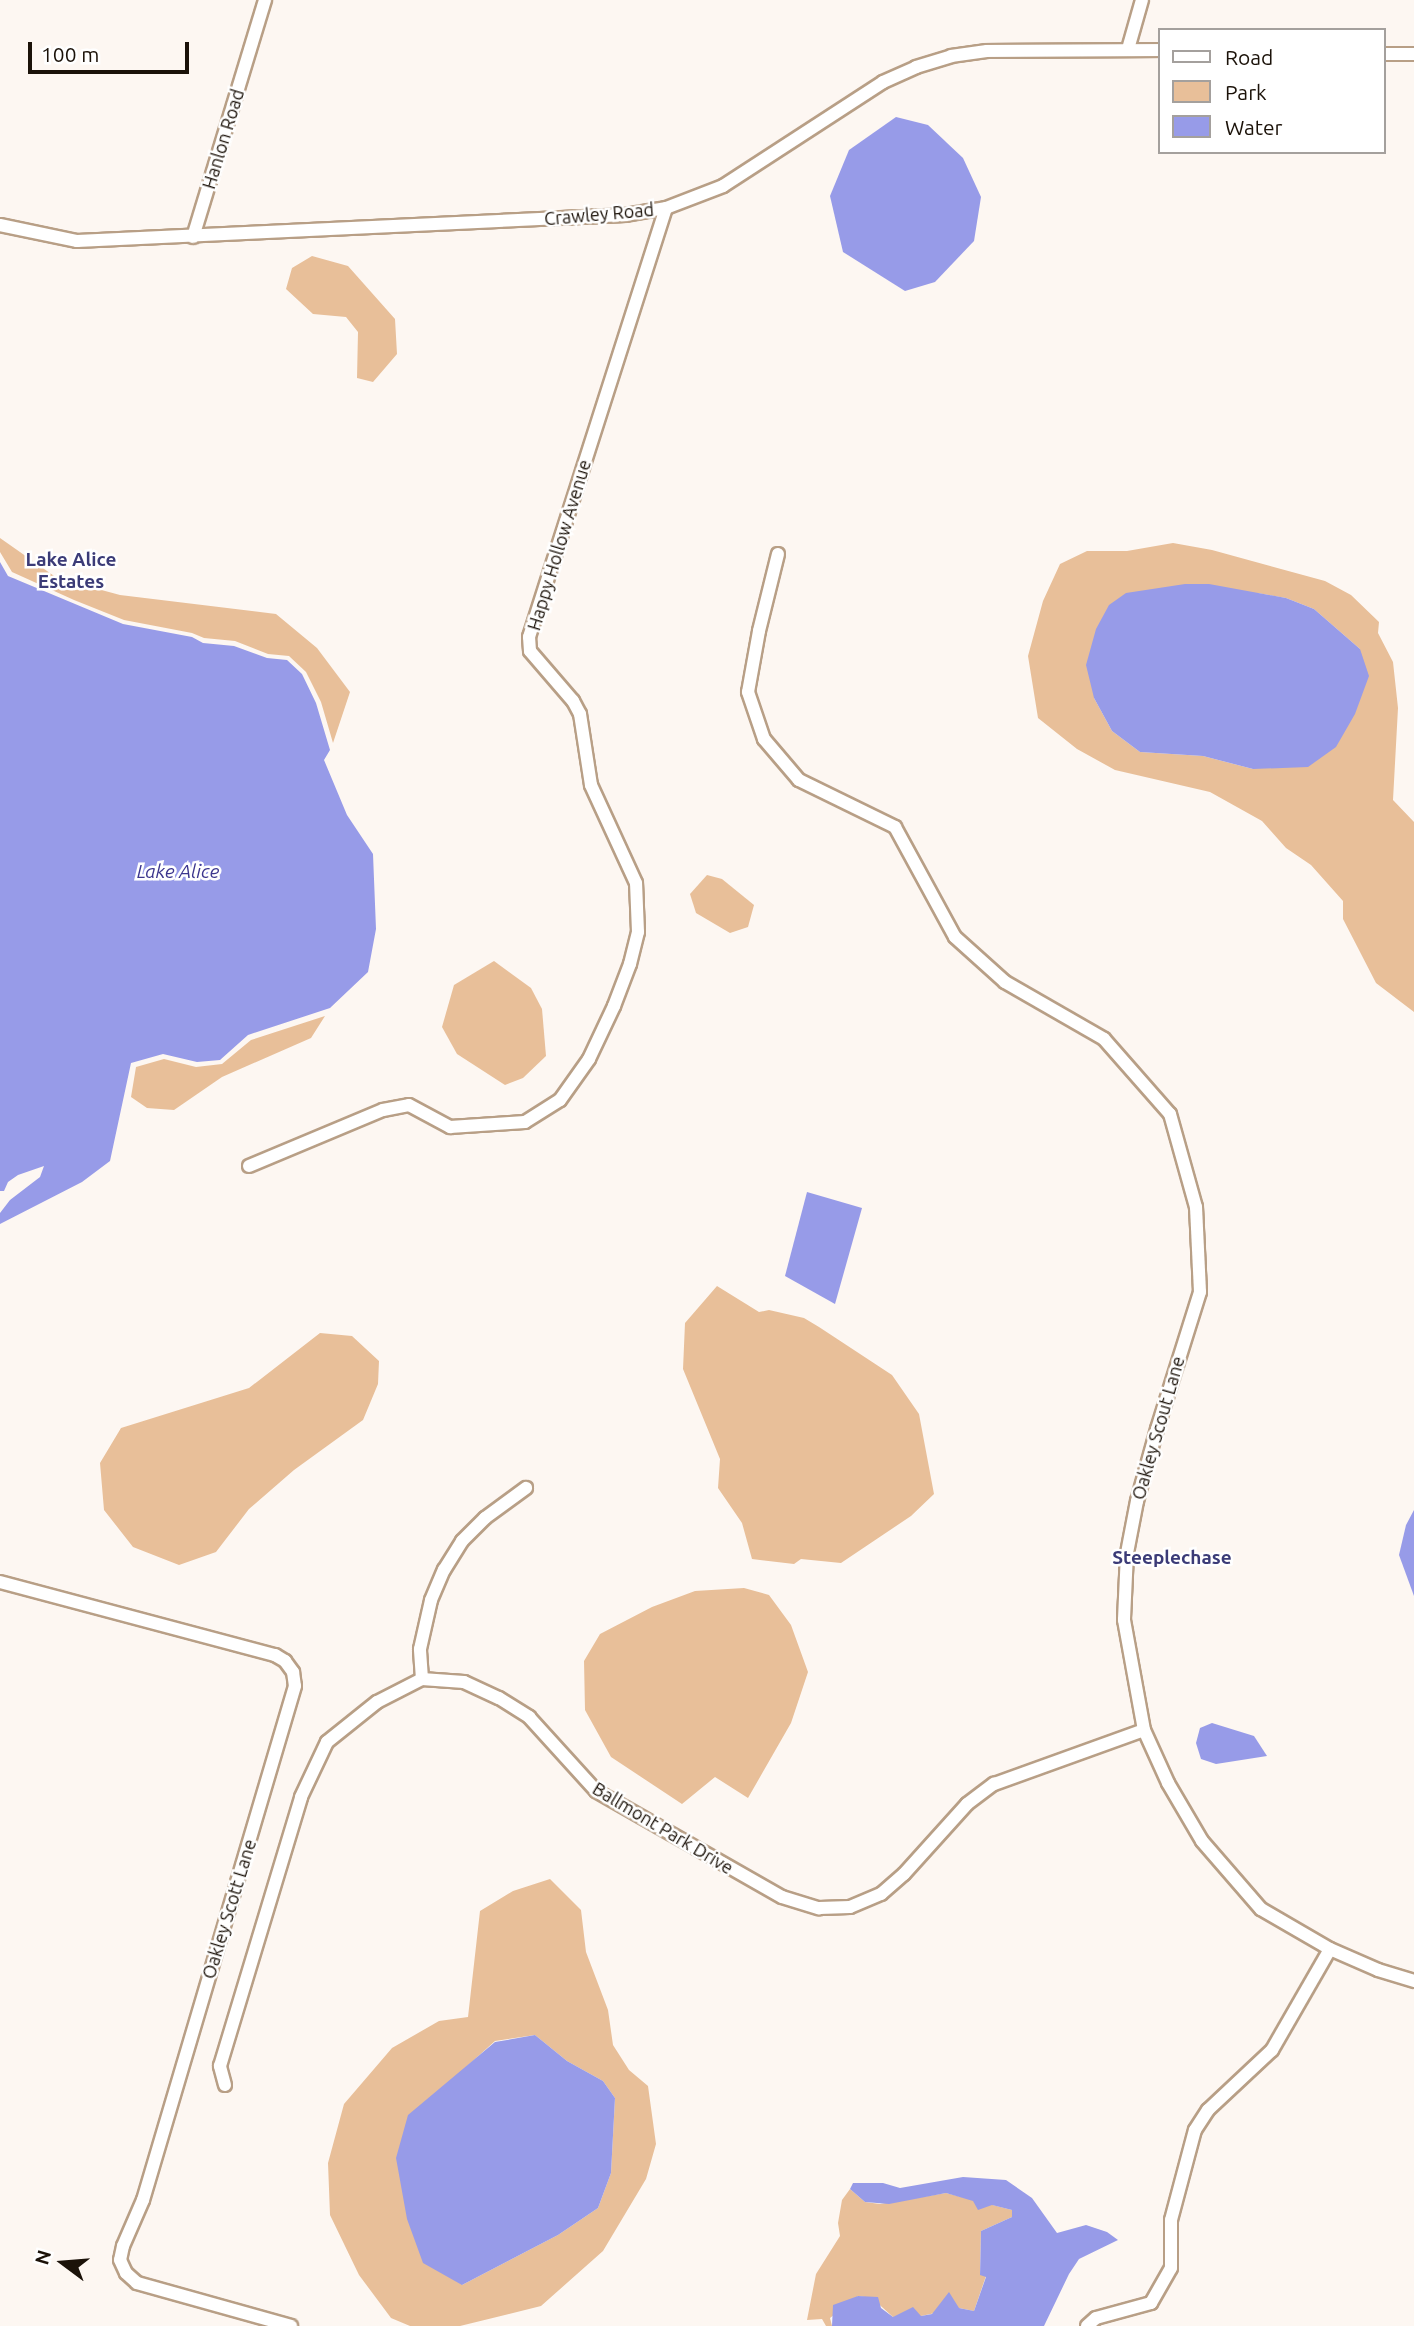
<!DOCTYPE html>
<style>
body{margin:0}
#map{position:relative;width:1414px;height:2326px;overflow:hidden;background:#fdf7f2;font-family:Ubuntu,sans-serif}
div>[style]{position:absolute}
.green>*{inset:0;background:#e8bf99}
.water>*{inset:0;background:#979be8}
.roads{filter:drop-shadow(2px 0 #b89f86) drop-shadow(-2px 0 #b89f86) drop-shadow(0 2px #b89f86) drop-shadow(0 -2px #b89f86)}
.minor>*{height:12px;margin:-6px;padding:0 6px;transform-origin:6px;border-radius:6px;background:#fff}
span{translate:-50% -50%;white-space:nowrap;text-align:center;line-height:1.15;-webkit-text-stroke:5px #fff;paint-order:stroke}
.street-label{font-size:18px;color:#1b1209}
.neighbourhood-label{font-size:19px;color:#3b3b77;font-weight:700}
.water-label{font-size:19px;color:#3c368e;font-style:italic}
.legend{position:absolute;left:1158px;top:28px;width:228px;height:126px;box-sizing:border-box;background:#fff;border:2px solid #a4a09d;margin:0;padding:9px 12px;list-style:none;font-size:21px;color:#1b1209}
.legend li{display:flex;align-items:center;gap:14px;height:35px}
.legend b{width:35px;border:2px solid #a4a09d}
.north{position:absolute;left:28px;top:2228px;width:70px;height:70px;-webkit-text-stroke:5px #fff;paint-order:stroke;rotate:286deg;font-size:19px;font-weight:700;line-height:28px;text-align:center;color:#1b1209}
.north::after{content:'';display:block;margin:auto;width:24px;height:32px;background:#1b1209;clip-path:polygon(50% 0,100% 100%,50% 72%,0 100%)}
.scale{position:absolute;left:28px;top:42px;width:161px;height:32px;box-sizing:border-box;border:4px solid #1b1209;border-top:0;padding-left:9px;font-size:21px;line-height:24px;white-space:nowrap;color:#1b1209;-webkit-text-stroke:5px #fff;paint-order:stroke}
</style>
<div id="map">
<div class="green">
<div style="clip-path:polygon(312px 256px,348px 266px,395px 319px,397px 354px,373px 382px,357px 378px,358px 332px,346px 317px,313px 314px,286px 289px,292px 268px)"></div>
<div style="clip-path:polygon(0 538px,57px 578px,120px 595px,276px 614px,317px 648px,350px 692px,333px 743px,321px 702px,306px 672px,289px 656px,268px 654px,235px 641px,204px 638px,192px 633px,124px 620px,74px 600px,12px 572px,0 552px)"></div>
<div style="clip-path:polygon(evenodd,1173px 543px,1212px 550px,1325px 581px,1351px 595px,1379px 622px,1378px 633px,1393px 662px,1398px 708px,1393px 800px,1414px 822px,1414px 1012px,1376px 983px,1343px 919px,1343px 901px,1311px 865px,1286px 848px,1262px 821px,1210px 792px,1115px 770px,1077px 749px,1038px 718px,1028px 656px,1043px 601px,1060px 564px,1087px 551px,1127px 551px,1173px 543px,1257px 593px,1286px 598px,1314px 609px,1360px 649px,1253px 769px,1203px 756px,1140px 752px,1112px 731px,1094px 698px,1257px 593px)"></div>
<div style="clip-path:polygon(707px 875px,722px 879px,754px 905px,748px 927px,730px 933px,696px 913px,690px 894px)"></div>
<div style="clip-path:polygon(494px 961px,531px 988px,542px 1009px,546px 1056px,523px 1078px,505px 1085px,457px 1054px,442px 1027px,454px 985px)"></div>
<div style="clip-path:polygon(325px 1016px,311px 1038px,222px 1077px,174px 1110px,147px 1108px,131px 1097px,136px 1067px,164px 1059px,196px 1067px,222px 1064px,251px 1040px)"></div>
<div style="clip-path:polygon(717px 1286px,759px 1312px,769px 1310px,804px 1318px,819px 1327px,892px 1375px,919px 1414px,934px 1494px,911px 1516px,841px 1563px,801px 1559px,794px 1564px,752px 1559px,742px 1523px,718px 1488px,720px 1459px,683px 1369px,685px 1323px)"></div>
<div style="clip-path:polygon(320px 1333px,352px 1336px,379px 1361px,378px 1384px,363px 1420px,294px 1470px,249px 1509px,216px 1552px,179px 1565px,133px 1547px,104px 1510px,100px 1463px,121px 1428px,249px 1388px)"></div>
<div style="clip-path:polygon(744px 1588px,769px 1595px,791px 1625px,808px 1672px,791px 1723px,748px 1798px,715px 1777px,682px 1804px,611px 1757px,585px 1710px,584px 1661px,600px 1634px,652px 1607px,695px 1591px)"></div>
<div style="clip-path:polygon(evenodd,550px 1879px,581px 1910px,586px 1952px,608px 2010px,613px 2045px,629px 2070px,648px 2086px,656px 2144px,646px 2179px,603px 2251px,541px 2306px,460px 2326px,410px 2326px,391px 2318px,359px 2275px,330px 2215px,328px 2163px,344px 2104px,392px 2048px,439px 2021px,468px 2017px,480px 1911px,513px 1891px,550px 1879px,535px 2035px,567px 2061px,603px 2081px,615px 2098px,611px 2173px,598px 2208px,558px 2235px,462px 2285px,465px 2068px,495px 2041px,535px 2035px)"></div>
<div style="clip-path:polygon(850px 2189px,865px 2202px,880px 2204px,946px 2193px,1012px 2210px,1012px 2217px,981px 2231px,980px 2274px,986px 2276px,974px 2311px,959px 2308px,921px 2316px,893px 2317px,872px 2298px,858px 2296px,830px 2318px,832px 2326px,826px 2326px,822px 2319px,807px 2320px,816px 2274px,840px 2236px,838px 2223px,842px 2200px)"></div>
</div>
<div class="water">
<div style="clip-path:polygon(896px 117px,928px 125px,963px 158px,981px 197px,974px 241px,935px 282px,905px 291px,843px 252px,830px 196px,849px 150px)"></div>
<div style="clip-path:polygon(0 562px,8px 576px,123px 624px,192px 637px,203px 643px,234px 646px,267px 658px,287px 660px,302px 674px,316px 703px,330px 750px,324px 760px,347px 815px,373px 854px,376px 929px,368px 972px,330px 1008px,248px 1035px,220px 1060px,197px 1062px,163px 1054px,131px 1063px,110px 1161px,82px 1182px,0 1224px,0 1213px,10px 1200px,40px 1177px,44px 1166px,18px 1175px,8px 1182px,4px 1191px,0 1191px)"></div>
<div style="clip-path:polygon(1185px 584px,1209px 584px,1286px 598px,1314px 609px,1360px 649px,1369px 676px,1355px 714px,1336px 747px,1308px 767px,1253px 769px,1203px 756px,1140px 752px,1112px 731px,1094px 698px,1086px 665px,1096px 629px,1109px 605px,1126px 593px)"></div>
<div style="clip-path:polygon(807px 1192px,862px 1208px,835px 1304px,785px 1276px)"></div>
<div style="clip-path:polygon(1414px 1510px,1414px 1596px,1399px 1555px,1406px 1525px)"></div>
<div style="clip-path:polygon(1212px 1723px,1254px 1736px,1267px 1756px,1216px 1764px,1201px 1759px,1196px 1743px,1200px 1728px)"></div>
<div style="clip-path:polygon(535px 2035px,567px 2061px,603px 2081px,615px 2098px,611px 2173px,598px 2208px,558px 2235px,462px 2285px,423px 2263px,407px 2219px,396px 2158px,408px 2115px,495px 2042px)"></div>
<div style="clip-path:polygon(963px 2177px,1006px 2180px,1032px 2198px,1057px 2233px,1086px 2225px,1107px 2232px,1118px 2240px,1079px 2259px,1069px 2274px,1044px 2326px,832px 2326px,833px 2305px,858px 2296px,878px 2297px,881px 2308px,893px 2317px,913px 2307px,921px 2316px,932px 2314px,949px 2292px,959px 2308px,974px 2311px,986px 2277px,980px 2275px,981px 2231px,1012px 2217px,1012px 2210px,992px 2205px,978px 2210px,973px 2201px,946px 2193px,889px 2204px,865px 2202px,850px 2189px,853px 2183px,883px 2183px,900px 2188px)"></div>
</div>
<div class="roads">
<div class="minor">
<div style="left:1128px;top:49px;width:51px;rotate:-74.1deg"></div>
<div style="left:1384px;top:54px;width:30px"></div>
<div style="left:0;top:225px;width:79px;rotate:11.7deg"></div>
<div style="left:77px;top:241px;width:549px;rotate:-2.72deg"></div>
<div style="left:625px;top:215px;width:42px;rotate:-9.7deg"></div>
<div style="left:666px;top:208px;width:61px;rotate:-21.1deg"></div>
<div style="left:723px;top:186px;width:191px;rotate:-33deg"></div>
<div style="left:883px;top:82px;width:36px;rotate:-24deg"></div>
<div style="left:916px;top:67px;width:37px;rotate:-17deg"></div>
<div style="left:951px;top:56px;width:36px;rotate:-8deg"></div>
<div style="left:987px;top:51px;width:173px;rotate:-0.3deg"></div>
<div style="left:193px;top:237px;width:248px;rotate:-73.1deg"></div>
<div style="left:778px;top:554px;width:79px;rotate:103.9deg"></div>
<div style="left:759px;top:631px;width:62px;rotate:100.2deg"></div>
<div style="left:748px;top:692px;width:50px;rotate:71.2deg"></div>
<div style="left:764px;top:739px;width:54px;rotate:49.5deg"></div>
<div style="left:799px;top:780px;width:107px;rotate:26.1deg"></div>
<div style="left:895px;top:827px;width:125px;rotate:61.4deg"></div>
<div style="left:955px;top:937px;width:67px;rotate:42deg"></div>
<div style="left:1005px;top:982px;width:114px;rotate:29.9deg"></div>
<div style="left:1104px;top:1039px;width:100px;rotate:48.7deg"></div>
<div style="left:1170px;top:1114px;width:97px;rotate:74.4deg"></div>
<div style="left:1196px;top:1207px;width:85px;rotate:87.3deg"></div>
<div style="left:1200px;top:1292px;width:144px;rotate:107.4deg"></div>
<div style="left:1157px;top:1429px;width:75px;rotate:105.5deg"></div>
<div style="left:1137px;top:1501px;width:53px;rotate:100.9deg"></div>
<div style="left:1127px;top:1553px;width:67px;rotate:92.6deg"></div>
<div style="left:1124px;top:1620px;width:112px;rotate:79.7deg"></div>
<div style="left:1144px;top:1730px;width:58px;rotate:65.6deg"></div>
<div style="left:1168px;top:1783px;width:67px;rotate:59.6deg"></div>
<div style="left:1202px;top:1841px;width:90px;rotate:49.1deg"></div>
<div style="left:1261px;top:1909px;width:80px;rotate:30.1deg"></div>
<div style="left:1330px;top:1949px;width:52px;rotate:23.6deg"></div>
<div style="left:1378px;top:1970px;width:38px;rotate:17deg"></div>
<div style="left:249px;top:1166px;width:145px;rotate:-22.7deg"></div>
<div style="left:383px;top:1110px;width:26px;rotate:-11deg"></div>
<div style="left:409px;top:1105px;width:47px;rotate:28.2deg"></div>
<div style="left:450px;top:1127px;width:75px;rotate:-3.8deg"></div>
<div style="left:525px;top:1122px;width:41px;rotate:-32.2deg"></div>
<div style="left:560px;top:1100px;width:50px;rotate:-54.7deg"></div>
<div style="left:589px;top:1059px;width:59px;rotate:-64.7deg"></div>
<div style="left:614px;top:1006px;width:45px;rotate:-69.1deg"></div>
<div style="left:630px;top:964px;width:33px;rotate:-76deg"></div>
<div style="left:638px;top:932px;width:49px;rotate:-92.3deg"></div>
<div style="left:636px;top:883px;width:108px;rotate:-114.7deg"></div>
<div style="left:591px;top:785px;width:72px;rotate:-98.8deg"></div>
<div style="left:580px;top:714px;width:15px;rotate:-118deg"></div>
<div style="left:573px;top:701px;width:66px;rotate:-130.7deg"></div>
<div style="left:530px;top:651px;width:14px;rotate:-94deg"></div>
<div style="left:529px;top:637px;width:450px;rotate:-72.3deg"></div>
<div style="left:0;top:1582px;width:285px;rotate:14.9deg"></div>
<div style="left:275px;top:1655px;width:12px;rotate:31deg"></div>
<div style="left:285px;top:1661px;width:14px;rotate:54deg"></div>
<div style="left:293px;top:1672px;width:14px;rotate:82deg"></div>
<div style="left:295px;top:1686px;width:536px;rotate:106.47deg"></div>
<div style="left:143px;top:2200px;width:50px;rotate:113.5deg"></div>
<div style="left:123px;top:2246px;width:14px;rotate:102deg"></div>
<div style="left:120px;top:2260px;width:14px;rotate:65deg"></div>
<div style="left:126px;top:2273px;width:15px;rotate:42deg"></div>
<div style="left:137px;top:2283px;width:160px;rotate:15.6deg"></div>
<div style="left:422px;top:1679px;width:30px;rotate:-94deg"></div>
<div style="left:420px;top:1649px;width:50px;rotate:-77.3deg"></div>
<div style="left:431px;top:1600px;width:33px;rotate:-67deg"></div>
<div style="left:444px;top:1570px;width:34px;rotate:-58deg"></div>
<div style="left:462px;top:1541px;width:33px;rotate:-45deg"></div>
<div style="left:485px;top:1518px;width:51px;rotate:-36.2deg"></div>
<div style="left:225px;top:2085px;width:20px;rotate:-105deg"></div>
<div style="left:220px;top:2066px;width:281px;rotate:-73.2deg"></div>
<div style="left:301px;top:1797px;width:61px;rotate:-64.7deg"></div>
<div style="left:327px;top:1742px;width:64px;rotate:-38.7deg"></div>
<div style="left:377px;top:1702px;width:51px;rotate:-27.1deg"></div>
<div style="left:422px;top:1679px;width:42px;rotate:4.1deg"></div>
<div style="left:464px;top:1682px;width:38px;rotate:25deg"></div>
<div style="left:499px;top:1698px;width:36px;rotate:32deg"></div>
<div style="left:529px;top:1717px;width:100px;rotate:47.8deg"></div>
<div style="left:596px;top:1791px;width:214px;rotate:29.7deg"></div>
<div style="left:782px;top:1897px;width:39px;rotate:17deg"></div>
<div style="left:819px;top:1908px;width:31px;rotate:-2deg"></div>
<div style="left:850px;top:1907px;width:34px;rotate:-23deg"></div>
<div style="left:881px;top:1894px;width:30px;rotate:-41deg"></div>
<div style="left:904px;top:1874px;width:94px;rotate:-48deg"></div>
<div style="left:967px;top:1804px;width:34px;rotate:-37deg"></div>
<div style="left:994px;top:1784px;width:159px;rotate:-19.8deg"></div>
<div style="left:1087px;top:2326px;width:12px;rotate:-42deg"></div>
<div style="left:1096px;top:2318px;width:57px;rotate:-15.3deg"></div>
<div style="left:1151px;top:2303px;width:40px;rotate:-60.3deg"></div>
<div style="left:1171px;top:2268px;width:48px;rotate:-90deg"></div>
<div style="left:1171px;top:2220px;width:93px;rotate:-75.1deg"></div>
<div style="left:1195px;top:2130px;width:24px;rotate:-57deg"></div>
<div style="left:1208px;top:2110px;width:88px;rotate:-43.2deg"></div>
<div style="left:1272px;top:2050px;width:116px;rotate:-60.1deg"></div>
</div>
</div>
<div class="street-label">
<span style="left:223px;top:139px;rotate:-73deg">Hanlon Road</span>
<span style="left:599px;top:214px;rotate:-5deg">Crawley Road</span>
<span style="left:559px;top:545px;rotate:-73deg">Happy Hollow Avenue</span>
<span style="left:1158px;top:1428px;rotate:-74deg">Oakley Scout Lane</span>
<span style="left:663px;top:1828px;rotate:31deg">Ballmont Park Drive</span>
<span style="left:229px;top:1909px;rotate:-73deg">Oakley Scott Lane</span>
</div>
<div class="neighbourhood-label">
<span style="left:71px;top:571px">Lake Alice<br>Estates</span>
<span style="left:1172px;top:1558px">Steeplechase</span>
</div>
<div class="water-label">
<span style="left:178px;top:872px">Lake Alice</span>
</div>
<ul class="legend">
<li><b style="height:9px;background:#fff"></b>Road</li>
<li><b style="height:19px;background:#e8bf99"></b>Park</li>
<li><b style="height:19px;background:#979be8"></b>Water</li>
</ul>
<div class="north">N</div>
<div class="scale">100 m</div>
</div>
